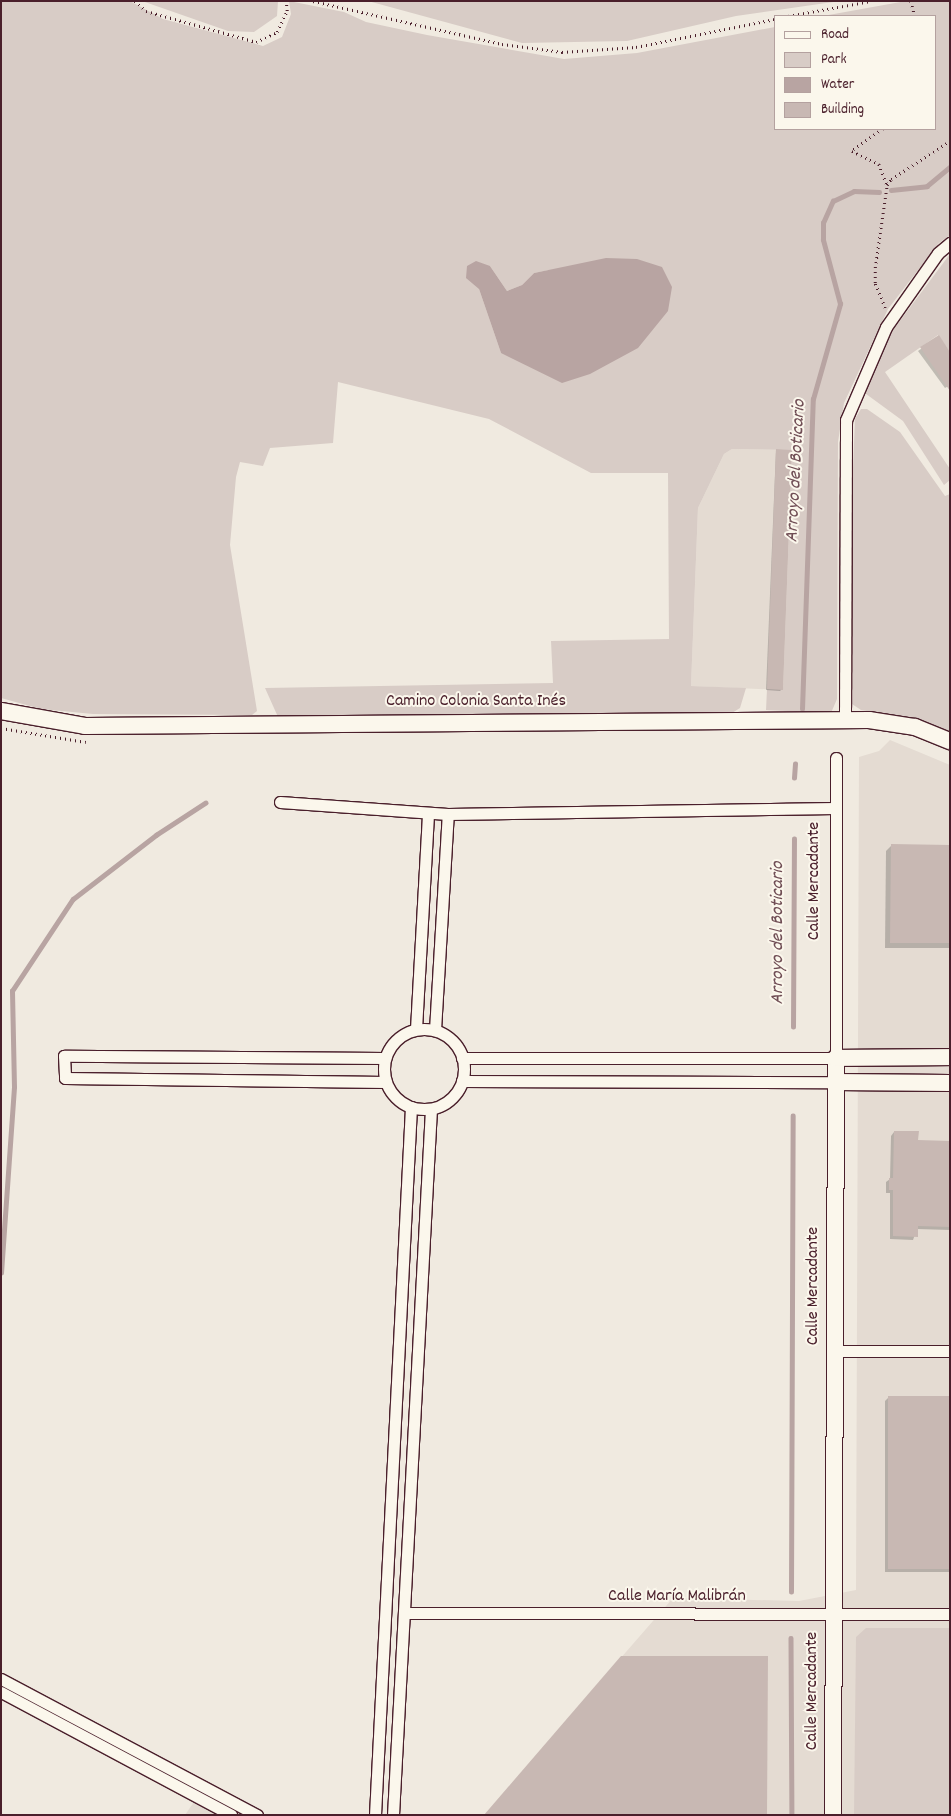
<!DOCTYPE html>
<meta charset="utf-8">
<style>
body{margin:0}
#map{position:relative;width:951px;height:1816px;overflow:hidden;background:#f0eae0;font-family:Dekko,sans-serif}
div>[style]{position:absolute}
.built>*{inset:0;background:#e4dbd2}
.green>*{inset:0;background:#d8ccc6}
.water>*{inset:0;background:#b8a4a2}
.shadow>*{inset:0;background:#0003}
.stream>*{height:4.5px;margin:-2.25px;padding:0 2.25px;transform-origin:2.25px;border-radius:2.25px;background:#b8a4a2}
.building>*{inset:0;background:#c8b8b3}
.path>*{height:2.5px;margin-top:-1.25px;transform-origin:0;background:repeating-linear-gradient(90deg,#4a1f2b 0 1px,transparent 0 5px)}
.roads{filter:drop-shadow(1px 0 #4a1f2b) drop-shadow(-1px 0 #4a1f2b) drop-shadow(0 1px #4a1f2b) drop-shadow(0 -1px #4a1f2b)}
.street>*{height:11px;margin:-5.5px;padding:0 5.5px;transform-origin:5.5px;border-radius:5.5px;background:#fbf7ec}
.street>.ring{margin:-5.5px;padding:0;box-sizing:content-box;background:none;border:11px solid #fbf7ec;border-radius:50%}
.secondary>*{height:16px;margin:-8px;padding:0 8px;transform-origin:8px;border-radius:8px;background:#fbf7ec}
span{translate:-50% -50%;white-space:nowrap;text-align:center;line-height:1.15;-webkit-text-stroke:4px #fbf7ec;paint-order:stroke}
.street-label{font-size:18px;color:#4a1f2b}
.water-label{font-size:19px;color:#704e55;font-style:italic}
.frame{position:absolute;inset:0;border:2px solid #4a1f2b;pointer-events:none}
.legend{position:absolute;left:774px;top:15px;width:162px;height:115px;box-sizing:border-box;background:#fbf7ec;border:1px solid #b4a19f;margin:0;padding:6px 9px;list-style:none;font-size:15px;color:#4a1f2b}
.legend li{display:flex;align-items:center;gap:10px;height:25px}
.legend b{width:25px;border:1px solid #b4a19f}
</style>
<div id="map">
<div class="built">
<div style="clip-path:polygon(732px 449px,792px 450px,783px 690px,691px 686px,698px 508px,724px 454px)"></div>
<div style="clip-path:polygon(890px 740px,950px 765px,950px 1815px,484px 1815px,673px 1598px,799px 1601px,856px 1590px,859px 757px,879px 751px)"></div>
<div style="clip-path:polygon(200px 1793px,233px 1815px,185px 1815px)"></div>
</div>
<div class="green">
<div style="clip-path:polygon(evenodd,1px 1px,130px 1px,163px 19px,263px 46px,282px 37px,291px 14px,289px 1px,344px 12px,366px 22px,427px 35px,564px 59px,637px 53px,775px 27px,775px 129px,935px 129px,935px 16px,823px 16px,906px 1px,950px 1px,950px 235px,939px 243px,888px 309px,844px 403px,838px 442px,837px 699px,831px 713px,766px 710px,767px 689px,783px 689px,792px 450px,732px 449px,724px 454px,698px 508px,691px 686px,746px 688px,740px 708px,732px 713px,278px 717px,265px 688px,553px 683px,551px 641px,669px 639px,668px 473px,591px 473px,489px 419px,338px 382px,333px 443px,270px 448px,263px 466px,240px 462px,236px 477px,230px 545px,257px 711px,252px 715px,93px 714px,41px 709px,1px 698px,1px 1px,490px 266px,507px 291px,522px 285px,534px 273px,549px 270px,501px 353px,479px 289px,490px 266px)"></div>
<div style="clip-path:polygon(142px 1px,278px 1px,277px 16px,254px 32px,228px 31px)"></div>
<div style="clip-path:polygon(368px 1px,840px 1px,736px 16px,627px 41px,522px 43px)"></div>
<div style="clip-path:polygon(950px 254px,950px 352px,938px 335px,885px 372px,950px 469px,950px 480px,944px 485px,903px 421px,862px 391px,890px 334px)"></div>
<div style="clip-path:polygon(861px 409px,867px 409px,900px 432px,945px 496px,950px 494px,950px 732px,920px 720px,861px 710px,852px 704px,851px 517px,855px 419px)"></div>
<div style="clip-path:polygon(866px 1628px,950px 1628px,950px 1815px,854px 1815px,856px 1637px)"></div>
</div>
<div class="water">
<div style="clip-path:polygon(606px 258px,637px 259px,662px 267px,672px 287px,668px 311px,638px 348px,590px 374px,562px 383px,501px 353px,479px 289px,466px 278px,467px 266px,476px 261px,490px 266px,507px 291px,522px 285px,534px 273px)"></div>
</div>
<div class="shadow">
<div style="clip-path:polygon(938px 337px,950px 385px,945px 388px,918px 351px)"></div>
<div style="clip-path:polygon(776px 450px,782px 689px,780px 691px,766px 690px)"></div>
<div style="clip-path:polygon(891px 846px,950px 846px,950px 948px,885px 948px,886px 851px)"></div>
<div style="clip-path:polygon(894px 1132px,917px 1142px,950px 1142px,950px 1230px,917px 1229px,913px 1240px,890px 1239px,890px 1193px,886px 1193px,886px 1182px,890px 1179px,891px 1136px)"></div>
<div style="clip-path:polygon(889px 1397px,950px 1397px,950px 1572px,885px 1572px,885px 1401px)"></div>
</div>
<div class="stream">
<div style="left:891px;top:190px;width:36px;rotate:-6deg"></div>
<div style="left:927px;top:186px;width:30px;rotate:-40deg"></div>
<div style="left:802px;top:709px;width:310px;rotate:-88deg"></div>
<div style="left:813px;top:399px;width:99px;rotate:-74.1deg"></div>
<div style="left:840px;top:304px;width:66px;rotate:-104.9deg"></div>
<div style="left:823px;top:240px;width:17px;rotate:-90deg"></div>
<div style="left:823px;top:223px;width:24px;rotate:-66deg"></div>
<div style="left:833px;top:201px;width:23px;rotate:-25deg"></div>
<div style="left:854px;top:191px;width:25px;rotate:2deg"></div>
<div style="left:794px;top:778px;width:14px;rotate:-86deg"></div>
<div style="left:793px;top:1027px;width:188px;rotate:-89.7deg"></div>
<div style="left:1px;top:1273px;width:186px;rotate:-86deg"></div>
<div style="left:14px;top:1087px;width:96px;rotate:-91.2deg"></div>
<div style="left:12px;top:991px;width:110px;rotate:-56.5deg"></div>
<div style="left:73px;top:899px;width:105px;rotate:-37.6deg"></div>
<div style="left:156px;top:835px;width:59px;rotate:-33.1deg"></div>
<div style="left:791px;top:1592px;width:476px;rotate:-89.8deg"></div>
<div style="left:791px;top:1638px;width:177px;rotate:89.7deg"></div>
</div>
<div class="building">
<div style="clip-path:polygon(939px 335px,950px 352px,950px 391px,920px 347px)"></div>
<div style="clip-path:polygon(776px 449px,792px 450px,783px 690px,767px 689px)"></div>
<div style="clip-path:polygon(891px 844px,950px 845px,950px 943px,890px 943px)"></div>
<div style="clip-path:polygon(894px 1131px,919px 1131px,918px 1140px,950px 1141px,950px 1227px,918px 1226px,918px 1237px,893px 1236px,893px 1190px,889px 1190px,889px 1178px,893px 1178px)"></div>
<div style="clip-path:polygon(888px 1396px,950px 1396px,950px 1569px,888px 1569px)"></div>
<div style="clip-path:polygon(621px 1656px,768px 1656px,767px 1815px,484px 1815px)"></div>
</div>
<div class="path">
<div style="left:135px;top:1px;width:15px;rotate:42deg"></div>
<div style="left:146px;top:11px;width:114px;rotate:15.7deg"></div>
<div style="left:256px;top:42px;width:23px;rotate:-25deg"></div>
<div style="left:277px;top:32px;width:23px;rotate:-65deg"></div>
<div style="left:287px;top:11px;width:10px;rotate:-96deg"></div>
<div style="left:313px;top:1px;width:194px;rotate:12.8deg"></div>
<div style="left:502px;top:44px;width:61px;rotate:7.6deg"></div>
<div style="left:562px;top:52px;width:74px;rotate:-3.9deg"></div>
<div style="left:636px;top:47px;width:142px;rotate:-11.4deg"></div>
<div style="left:911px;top:1px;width:16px;rotate:75deg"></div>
<div style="left:788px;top:16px;width:84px;rotate:-10.2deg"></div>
<div style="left:883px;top:129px;width:38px;rotate:145deg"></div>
<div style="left:852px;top:151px;width:30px;rotate:26deg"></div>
<div style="left:879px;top:164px;width:22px;rotate:69deg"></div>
<div style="left:885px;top:308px;width:27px;rotate:-112deg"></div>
<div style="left:875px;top:283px;width:15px;rotate:-90deg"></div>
<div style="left:875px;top:268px;width:84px;rotate:-81.8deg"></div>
<div style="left:887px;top:185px;width:7px;rotate:-56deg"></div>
<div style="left:891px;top:179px;width:70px;rotate:-32.8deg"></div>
<div style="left:1px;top:728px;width:86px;rotate:9.4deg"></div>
</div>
<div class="roads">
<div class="street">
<div style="left:845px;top:719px;width:299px;rotate:-89.8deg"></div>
<div style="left:846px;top:420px;width:101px;rotate:-66.7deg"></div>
<div style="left:886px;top:327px;width:90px;rotate:-54.9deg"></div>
<div style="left:938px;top:253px;width:16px;rotate:-40deg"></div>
<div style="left:280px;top:802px;width:168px;rotate:4.1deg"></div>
<div style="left:448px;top:814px;width:387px;rotate:-0.9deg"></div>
<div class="ring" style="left:384px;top:1029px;width:69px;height:69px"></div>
<div style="left:416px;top:1029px;width:216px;rotate:-86.8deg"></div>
<div style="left:435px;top:1030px;width:216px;rotate:-86.6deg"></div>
<div style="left:384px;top:1058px;width:320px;rotate:-179.6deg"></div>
<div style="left:64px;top:1056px;width:22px;rotate:87deg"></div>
<div style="left:65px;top:1078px;width:320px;rotate:0.7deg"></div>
<div style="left:462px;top:1058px;width:374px"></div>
<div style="left:836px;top:1058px;width:300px;rotate:-90deg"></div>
<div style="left:462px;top:1081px;width:373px;rotate:0.2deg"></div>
<div style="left:834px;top:1351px;width:116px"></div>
<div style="left:404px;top:1613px;width:546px;rotate:0.1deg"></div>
<div style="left:1px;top:1679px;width:290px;rotate:28deg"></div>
<div style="left:1px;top:1692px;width:261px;rotate:28.1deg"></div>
<div style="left:375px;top:1815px;width:709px;rotate:-87.09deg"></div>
<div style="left:393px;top:1815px;width:707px;rotate:-86.92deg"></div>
</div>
<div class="secondary">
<div style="left:1px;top:711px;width:85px;rotate:10.1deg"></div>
<div style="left:85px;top:726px;width:784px;rotate:-0.44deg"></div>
<div style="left:869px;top:720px;width:47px;rotate:8.7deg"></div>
<div style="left:915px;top:727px;width:38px;rotate:22deg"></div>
<div style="left:835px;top:1082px;width:115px;rotate:0.5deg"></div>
<div style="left:833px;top:1815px;width:757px;rotate:-89.77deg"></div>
<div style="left:836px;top:1058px;width:114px;rotate:-0.5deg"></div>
</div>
</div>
<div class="street-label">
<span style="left:476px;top:702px">Camino Colonia Santa Inés</span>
<span style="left:815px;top:881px;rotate:-90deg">Calle Mercadante</span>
<span style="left:814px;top:1286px;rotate:-90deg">Calle Mercadante</span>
<span style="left:677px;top:1597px">Calle María Malibrán</span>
<span style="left:813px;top:1691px;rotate:-90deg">Calle Mercadante</span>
</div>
<div class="water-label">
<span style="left:797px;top:471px;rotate:-87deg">Arroyo del Boticario</span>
<span style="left:779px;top:933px;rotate:-90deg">Arroyo del Boticario</span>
</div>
<div class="frame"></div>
<ul class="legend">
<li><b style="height:6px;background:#fbf7ec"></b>Road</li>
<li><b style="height:14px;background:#d8ccc6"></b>Park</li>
<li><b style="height:14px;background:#b8a4a2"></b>Water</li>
<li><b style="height:14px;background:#c8b8b3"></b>Building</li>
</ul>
</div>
